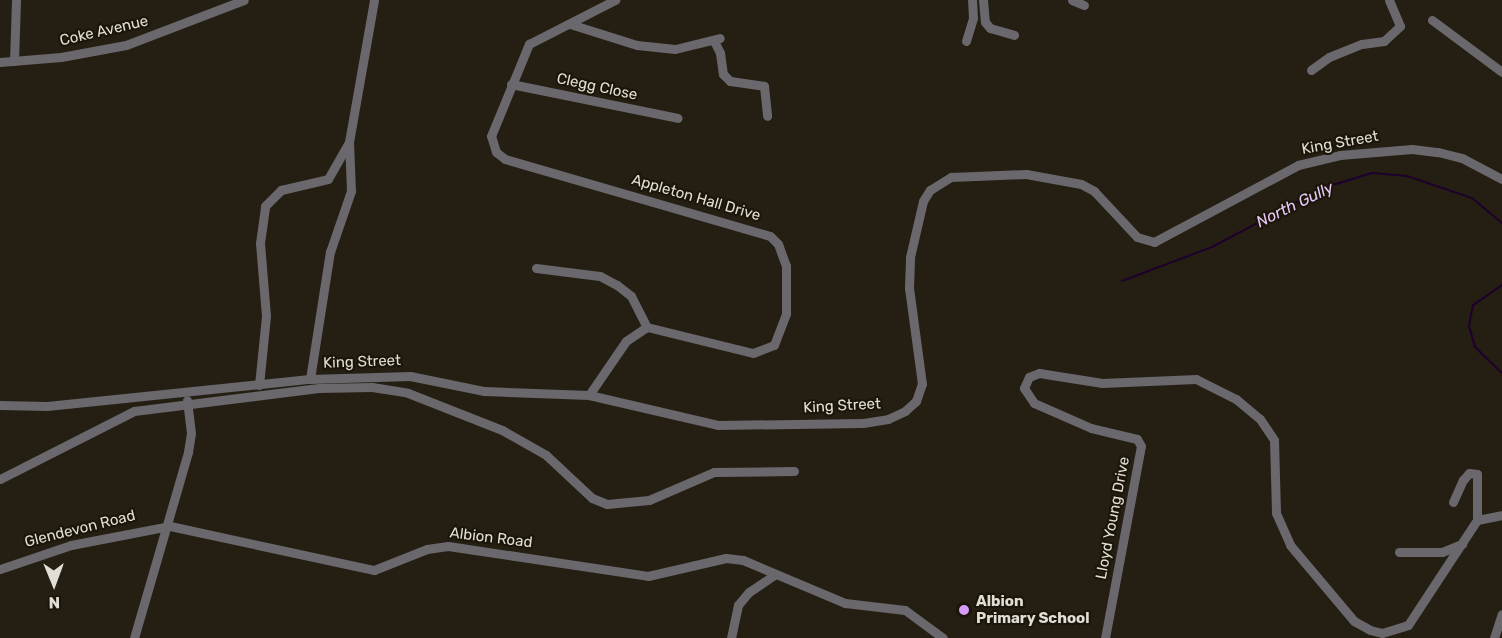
<!DOCTYPE html>
<style>
body{margin:0}
#map{position:relative;width:1502px;height:638px;overflow:hidden;background:#241f12;font-family:Rubik,sans-serif}
div>[style]{position:absolute}
.stream>*{height:2px;margin:-1px;padding:0 1px;transform-origin:1px;border-radius:1px;background:#1d002c}
.minor>*{height:9px;margin:-4.5px;padding:0 4.5px;transform-origin:4.5px;border-radius:4.5px;background:#6a676d}
.dots>*{width:16px;height:16px;translate:-50% -50%;box-sizing:border-box;border:3px solid #1b1609;border-radius:50%}
span{translate:-50% -50%;white-space:nowrap;text-align:center;line-height:1.15;-webkit-text-stroke:4.5px #1b1609;paint-order:stroke}
.street-label{font-size:15px;color:#e1ded5}
.poi-label{font-size:15px;color:#e1ded5;font-weight:700}
.left{translate:0 -50%;text-align:left}
.water-label{font-size:16px;color:#e6c9f9;font-style:italic}
.north{position:absolute;left:24px;top:554px;width:60px;height:60px;-webkit-text-stroke:4px #1b1609;paint-order:stroke;rotate:179deg;font-size:16px;font-weight:700;line-height:24px;text-align:center;color:#e1ded5}
.north::after{content:'';display:block;margin:auto;width:21px;height:27px;background:#e1ded5;clip-path:polygon(50% 0,100% 100%,50% 72%,0 100%)}
</style>
<div id="map">
<div class="stream">
<div style="left:1122px;top:281px;width:96px;rotate:-20.7deg"></div>
<div style="left:1212px;top:247px;width:129px;rotate:-27.8deg"></div>
<div style="left:1326px;top:187px;width:48px;rotate:-16.9deg"></div>
<div style="left:1372px;top:173px;width:35px;rotate:5deg"></div>
<div style="left:1407px;top:176px;width:69px;rotate:18.7deg"></div>
<div style="left:1472px;top:198px;width:39px;rotate:40deg"></div>
<div style="left:1502px;top:285px;width:35px;rotate:145deg"></div>
<div style="left:1473px;top:305px;width:21px;rotate:101deg"></div>
<div style="left:1469px;top:326px;width:22px;rotate:74deg"></div>
<div style="left:1475px;top:347px;width:37px;rotate:44deg"></div>
</div>
<div class="minor">
<div style="left:983px;top:0;width:22px;rotate:85deg"></div>
<div style="left:985px;top:22px;width:8px;rotate:50deg"></div>
<div style="left:990px;top:28px;width:25px;rotate:16deg"></div>
<div style="left:1072px;top:0;width:13px;rotate:23deg"></div>
<div style="left:1432px;top:20px;width:87px;rotate:36.6deg"></div>
<div style="left:570px;top:24px;width:70px;rotate:17.4deg"></div>
<div style="left:637px;top:45px;width:38px;rotate:6deg"></div>
<div style="left:675px;top:49px;width:46px;rotate:-13.7deg"></div>
<div style="left:714px;top:41px;width:13px;rotate:63deg"></div>
<div style="left:720px;top:53px;width:21px;rotate:82deg"></div>
<div style="left:723px;top:74px;width:10px;rotate:45deg"></div>
<div style="left:730px;top:81px;width:34px;rotate:8deg"></div>
<div style="left:764px;top:86px;width:30px;rotate:84deg"></div>
<div style="left:966px;top:41px;width:24px;rotate:-73deg"></div>
<div style="left:973px;top:18px;width:18px;rotate:-93deg"></div>
<div style="left:14px;top:61px;width:61px;rotate:-88.1deg"></div>
<div style="left:0;top:62px;width:61px;rotate:-4.7deg"></div>
<div style="left:61px;top:57px;width:66px;rotate:-10.5deg"></div>
<div style="left:126px;top:45px;width:126px;rotate:-20.9deg"></div>
<div style="left:1311px;top:70px;width:22px;rotate:-36deg"></div>
<div style="left:1329px;top:57px;width:35px;rotate:-22deg"></div>
<div style="left:1362px;top:44px;width:22px;rotate:-8deg"></div>
<div style="left:1384px;top:41px;width:22px;rotate:-43deg"></div>
<div style="left:1400px;top:26px;width:28px;rotate:-113deg"></div>
<div style="left:511px;top:84px;width:170px;rotate:11.5deg"></div>
<div style="left:536px;top:268px;width:64px;rotate:7.1deg"></div>
<div style="left:600px;top:276px;width:19px;rotate:28deg"></div>
<div style="left:617px;top:285px;width:18px;rotate:38deg"></div>
<div style="left:631px;top:296px;width:35px;rotate:63deg"></div>
<div style="left:310px;top:379px;width:129px;rotate:-81.1deg"></div>
<div style="left:330px;top:252px;width:65px;rotate:-71deg"></div>
<div style="left:351px;top:191px;width:49px;rotate:-92.3deg"></div>
<div style="left:349px;top:142px;width:144px;rotate:-80deg"></div>
<div style="left:259px;top:385px;width:69px;rotate:-84.2deg"></div>
<div style="left:266px;top:316px;width:73px;rotate:-94.7deg"></div>
<div style="left:260px;top:243px;width:37px;rotate:-82deg"></div>
<div style="left:265px;top:206px;width:23px;rotate:-45deg"></div>
<div style="left:281px;top:190px;width:48px;rotate:-13.2deg"></div>
<div style="left:328px;top:179px;width:43px;rotate:-60.4deg"></div>
<div style="left:589px;top:395px;width:65px;rotate:-55.6deg"></div>
<div style="left:626px;top:341px;width:25px;rotate:-34deg"></div>
<div style="left:647px;top:327px;width:109px;rotate:13.8deg"></div>
<div style="left:753px;top:353px;width:22px;rotate:-21deg"></div>
<div style="left:774px;top:345px;width:34px;rotate:-69deg"></div>
<div style="left:786px;top:313px;width:47px;rotate:-90deg"></div>
<div style="left:786px;top:266px;width:23px;rotate:-110deg"></div>
<div style="left:778px;top:244px;width:11px;rotate:-135deg"></div>
<div style="left:770px;top:236px;width:276px;rotate:-163.8deg"></div>
<div style="left:505px;top:159px;width:11px;rotate:-142deg"></div>
<div style="left:496px;top:152px;width:17px;rotate:-107deg"></div>
<div style="left:491px;top:136px;width:100px;rotate:-67.6deg"></div>
<div style="left:529px;top:44px;width:97px;rotate:-27.1deg"></div>
<div style="left:0;top:405px;width:47px;rotate:1.2deg"></div>
<div style="left:47px;top:406px;width:264px;rotate:-5.9deg"></div>
<div style="left:310px;top:379px;width:100px;rotate:-1.7deg"></div>
<div style="left:410px;top:376px;width:76px;rotate:11.5deg"></div>
<div style="left:484px;top:391px;width:105px;rotate:2.2deg"></div>
<div style="left:589px;top:395px;width:132px;rotate:13.1deg"></div>
<div style="left:718px;top:425px;width:145px;rotate:-0.8deg"></div>
<div style="left:863px;top:423px;width:25px;rotate:-9deg"></div>
<div style="left:888px;top:419px;width:19px;rotate:-25deg"></div>
<div style="left:905px;top:411px;width:15px;rotate:-42deg"></div>
<div style="left:916px;top:401px;width:18px;rotate:-71deg"></div>
<div style="left:922px;top:384px;width:97px;rotate:-97.7deg"></div>
<div style="left:909px;top:288px;width:31px;rotate:-88deg"></div>
<div style="left:910px;top:257px;width:57px;rotate:-76.9deg"></div>
<div style="left:923px;top:201px;width:13px;rotate:-58deg"></div>
<div style="left:930px;top:190px;width:25px;rotate:-32deg"></div>
<div style="left:951px;top:177px;width:75px;rotate:-2.3deg"></div>
<div style="left:1026px;top:174px;width:56px;rotate:10.3deg"></div>
<div style="left:1081px;top:184px;width:15px;rotate:28deg"></div>
<div style="left:1094px;top:191px;width:63px;rotate:46.9deg"></div>
<div style="left:1137px;top:237px;width:18px;rotate:16deg"></div>
<div style="left:1154px;top:242px;width:163px;rotate:-28.1deg"></div>
<div style="left:1298px;top:165px;width:43px;rotate:-13.4deg"></div>
<div style="left:1340px;top:155px;width:72px;rotate:-4.8deg"></div>
<div style="left:1412px;top:149px;width:26px;rotate:7deg"></div>
<div style="left:1438px;top:152px;width:25px;rotate:14deg"></div>
<div style="left:1462px;top:158px;width:45px;rotate:27.7deg"></div>
<div style="left:0;top:479px;width:150px;rotate:-26.9deg"></div>
<div style="left:134px;top:411px;width:186px;rotate:-7.1deg"></div>
<div style="left:319px;top:388px;width:53px;rotate:-1.1deg"></div>
<div style="left:372px;top:387px;width:36px;rotate:9deg"></div>
<div style="left:408px;top:393px;width:101px;rotate:21.5deg"></div>
<div style="left:502px;top:430px;width:51px;rotate:29.6deg"></div>
<div style="left:546px;top:455px;width:63px;rotate:43.1deg"></div>
<div style="left:592px;top:498px;width:16px;rotate:22deg"></div>
<div style="left:607px;top:504px;width:42px;rotate:-5.4deg"></div>
<div style="left:649px;top:500px;width:71px;rotate:-23.3deg"></div>
<div style="left:714px;top:472px;width:80px;rotate:-0.7deg"></div>
<div style="left:1453px;top:502px;width:24px;rotate:-66deg"></div>
<div style="left:1463px;top:480px;width:9px;rotate:-49deg"></div>
<div style="left:1469px;top:473px;width:8px;rotate:7deg"></div>
<div style="left:1477px;top:474px;width:46px;rotate:90deg"></div>
<div style="left:1399px;top:552px;width:43px"></div>
<div style="left:1442px;top:552px;width:22px;rotate:-22deg"></div>
<div style="left:0;top:569px;width:75px;rotate:-18.7deg"></div>
<div style="left:71px;top:545px;width:101px;rotate:-10.9deg"></div>
<div style="left:170px;top:526px;width:209px;rotate:12.2deg"></div>
<div style="left:374px;top:570px;width:57px;rotate:-21.6deg"></div>
<div style="left:427px;top:549px;width:21px;rotate:-8deg"></div>
<div style="left:448px;top:546px;width:202px;rotate:8.5deg"></div>
<div style="left:648px;top:576px;width:80px;rotate:-13deg"></div>
<div style="left:726px;top:558px;width:17px;rotate:7deg"></div>
<div style="left:743px;top:560px;width:111px;rotate:22.9deg"></div>
<div style="left:845px;top:603px;width:60px;rotate:6.7deg"></div>
<div style="left:905px;top:610px;width:47px;rotate:36.4deg"></div>
<div style="left:134px;top:638px;width:194px;rotate:-73.8deg"></div>
<div style="left:188px;top:452px;width:19px;rotate:-81deg"></div>
<div style="left:191px;top:433px;width:33px;rotate:-97deg"></div>
<div style="left:731px;top:638px;width:34px;rotate:-78deg"></div>
<div style="left:738px;top:605px;width:17px;rotate:-50deg"></div>
<div style="left:749px;top:592px;width:32px;rotate:-34deg"></div>
<div style="left:1105px;top:638px;width:195px;rotate:-79.4deg"></div>
<div style="left:1141px;top:446px;width:8px;rotate:-120deg"></div>
<div style="left:1137px;top:439px;width:47px;rotate:-166.6deg"></div>
<div style="left:1091px;top:428px;width:62px;rotate:-156.3deg"></div>
<div style="left:1034px;top:403px;width:18px;rotate:-124deg"></div>
<div style="left:1024px;top:388px;width:12px;rotate:-66deg"></div>
<div style="left:1029px;top:377px;width:11px;rotate:-22deg"></div>
<div style="left:1039px;top:373px;width:64px;rotate:9deg"></div>
<div style="left:1102px;top:383px;width:94px;rotate:-2.4deg"></div>
<div style="left:1196px;top:379px;width:45px;rotate:26.6deg"></div>
<div style="left:1236px;top:399px;width:31px;rotate:40deg"></div>
<div style="left:1260px;top:419px;width:25px;rotate:56deg"></div>
<div style="left:1274px;top:440px;width:73px;rotate:88.4deg"></div>
<div style="left:1276px;top:513px;width:35px;rotate:66deg"></div>
<div style="left:1290px;top:545px;width:99px;rotate:49.9deg"></div>
<div style="left:1354px;top:621px;width:18px;rotate:29deg"></div>
<div style="left:1370px;top:630px;width:12px;rotate:14deg"></div>
<div style="left:1382px;top:633px;width:27px;rotate:-17deg"></div>
<div style="left:1408px;top:625px;width:126px;rotate:-56.7deg"></div>
<div style="left:1477px;top:520px;width:25px;rotate:-11deg"></div>
<div style="left:1494px;top:638px;width:25px;rotate:-72deg"></div>
</div>
<div class="dots">
<div style="left:964px;top:610px;background:#d69bfa"></div>
</div>
<div class="street-label">
<span style="left:104px;top:31px;rotate:-13deg">Coke Avenue</span>
<span style="left:597px;top:87px;rotate:12deg">Clegg Close</span>
<span style="left:1340px;top:143px;rotate:-10deg">King Street</span>
<span style="left:696px;top:198px;rotate:16deg">Appleton Hall Drive</span>
<span style="left:362px;top:362px;rotate:-2deg">King Street</span>
<span style="left:842px;top:406px;rotate:-3deg">King Street</span>
<span style="left:1113px;top:518px;rotate:-79deg">Lloyd Young Drive</span>
<span style="left:80px;top:529px;rotate:-14deg">Glendevon Road</span>
<span style="left:491px;top:538px;rotate:7deg">Albion Road</span>
</div>
<div class="poi-label">
<span class="left" style="left:976px;top:610px">Albion<br>Primary School</span>
</div>
<div class="water-label">
<span style="left:1295px;top:205px;rotate:-26deg">North Gully</span>
</div>
<div class="north">N</div>
</div>
